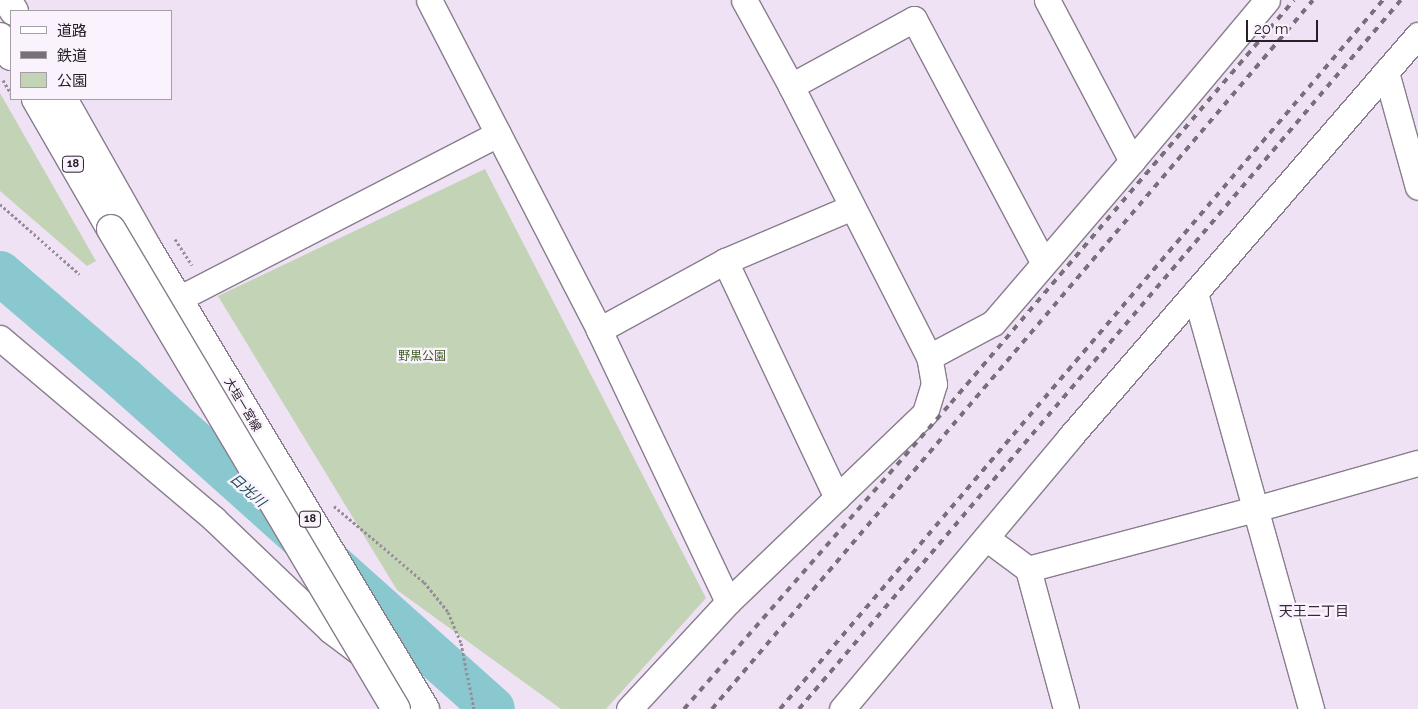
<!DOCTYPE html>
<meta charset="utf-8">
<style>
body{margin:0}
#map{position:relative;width:1418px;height:709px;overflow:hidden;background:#efe2f5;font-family:Raleway,"Noto Sans JP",sans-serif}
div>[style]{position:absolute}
.green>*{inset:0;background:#c3d4b6}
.river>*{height:44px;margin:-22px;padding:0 22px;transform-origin:22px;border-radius:22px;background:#88c8ce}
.path>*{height:3px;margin-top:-1.5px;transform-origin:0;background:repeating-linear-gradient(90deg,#978d9a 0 2.5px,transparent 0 5px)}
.roads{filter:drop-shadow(1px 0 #897d8d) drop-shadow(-1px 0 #897d8d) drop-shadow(0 1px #897d8d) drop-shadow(0 -1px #897d8d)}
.minor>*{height:25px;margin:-12.5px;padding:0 12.5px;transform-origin:12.5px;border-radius:12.5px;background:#fff}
.major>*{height:28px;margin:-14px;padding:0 14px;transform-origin:14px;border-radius:14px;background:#fff}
.rail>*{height:4px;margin-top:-2px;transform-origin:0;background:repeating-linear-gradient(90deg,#776f7a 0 6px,transparent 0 12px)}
.bridges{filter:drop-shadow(1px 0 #897d8d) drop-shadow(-1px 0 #897d8d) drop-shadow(0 1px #897d8d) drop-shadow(0 -1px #897d8d)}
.major-bridge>*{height:28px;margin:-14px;padding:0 14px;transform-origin:14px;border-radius:14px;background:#fff}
span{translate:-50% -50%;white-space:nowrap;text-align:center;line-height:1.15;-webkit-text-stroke:4.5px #faf2fd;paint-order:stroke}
.shield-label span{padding:1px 4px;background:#faf2fd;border:1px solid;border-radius:4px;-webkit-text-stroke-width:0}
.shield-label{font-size:11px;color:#262127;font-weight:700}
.park-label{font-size:12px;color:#3d5c1f}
.street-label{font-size:12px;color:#262127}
.water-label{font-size:14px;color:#134c51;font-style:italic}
.neighbourhood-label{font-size:14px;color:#322836}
.legend{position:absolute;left:10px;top:10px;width:162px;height:90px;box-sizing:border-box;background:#faf2fd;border:1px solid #a59ea7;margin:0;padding:6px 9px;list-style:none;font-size:15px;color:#262127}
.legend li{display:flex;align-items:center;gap:10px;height:25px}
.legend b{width:25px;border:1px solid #a59ea7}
.scale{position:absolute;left:1246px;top:20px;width:72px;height:22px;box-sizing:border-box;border:2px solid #262127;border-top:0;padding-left:6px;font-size:15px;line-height:18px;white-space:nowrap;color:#262127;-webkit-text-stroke:4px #faf2fd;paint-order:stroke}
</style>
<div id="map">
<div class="green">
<div style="clip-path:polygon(0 93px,96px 261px,87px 266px,0 191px)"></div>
<div style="clip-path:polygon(485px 169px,706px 598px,606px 709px,561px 709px,397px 590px,218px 296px)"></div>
</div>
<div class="river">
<div style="left:0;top:273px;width:162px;rotate:40.5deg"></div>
<div style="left:123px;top:378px;width:496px;rotate:41.8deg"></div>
</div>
<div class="path">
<div style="left:3px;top:80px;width:16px;rotate:60deg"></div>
<div style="left:0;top:204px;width:106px;rotate:41.5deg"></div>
<div style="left:175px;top:239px;width:31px;rotate:57deg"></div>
<div style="left:334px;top:506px;width:118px;rotate:40.2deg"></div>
<div style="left:424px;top:582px;width:38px;rotate:51deg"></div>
<div style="left:448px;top:612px;width:34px;rotate:67deg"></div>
<div style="left:461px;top:643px;width:67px;rotate:78.9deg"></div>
</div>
<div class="roads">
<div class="minor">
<div style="left:429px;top:0;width:371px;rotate:62.7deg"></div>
<div style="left:599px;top:330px;width:301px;rotate:64.6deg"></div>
<div style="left:744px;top:0;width:98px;rotate:61.3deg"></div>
<div style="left:791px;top:86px;width:304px;rotate:63deg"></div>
<div style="left:1047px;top:0;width:182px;rotate:62.2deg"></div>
<div style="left:1386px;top:72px;width:119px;rotate:74.5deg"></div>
<div style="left:791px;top:86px;width:140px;rotate:-28.6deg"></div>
<div style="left:914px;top:19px;width:275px;rotate:62deg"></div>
<div style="left:725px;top:261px;width:262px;rotate:64.7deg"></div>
<div style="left:1195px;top:293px;width:432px;rotate:74.4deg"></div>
<div style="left:178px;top:299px;width:360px;rotate:-27.3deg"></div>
<div style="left:599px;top:330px;width:144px;rotate:-28.7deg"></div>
<div style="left:725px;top:261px;width:138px;rotate:-23deg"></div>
<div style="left:0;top:338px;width:280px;rotate:40.2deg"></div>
<div style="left:214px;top:519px;width:161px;rotate:43.7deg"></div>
<div style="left:330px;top:630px;width:40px;rotate:37deg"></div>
<div style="left:986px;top:538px;width:52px;rotate:36.4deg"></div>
<div style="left:1028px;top:569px;width:145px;rotate:74.8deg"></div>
<div style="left:1028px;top:569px;width:235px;rotate:-14.8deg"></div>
<div style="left:1255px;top:509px;width:169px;rotate:-15.8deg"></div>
<div style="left:629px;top:709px;width:146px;rotate:-47.2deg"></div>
<div style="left:728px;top:602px;width:273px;rotate:-43.8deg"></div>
<div style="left:925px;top:413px;width:30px;rotate:-73deg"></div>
<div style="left:934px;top:384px;width:27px;rotate:-100deg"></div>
<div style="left:929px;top:357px;width:72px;rotate:-28deg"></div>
<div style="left:993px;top:323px;width:213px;rotate:-49.4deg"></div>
<div style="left:1132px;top:161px;width:210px;rotate:-50deg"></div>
<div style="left:842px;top:709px;width:355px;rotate:-50deg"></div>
<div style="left:1070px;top:437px;width:532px;rotate:-49.12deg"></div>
</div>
<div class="major">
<div style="left:7px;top:0;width:13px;rotate:58deg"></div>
<div style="left:0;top:37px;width:22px;rotate:60deg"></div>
<div style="left:36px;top:99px;width:150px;rotate:60deg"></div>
<div style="left:63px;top:99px;width:172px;rotate:60.5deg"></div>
<div style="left:148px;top:249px;width:537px;rotate:58.94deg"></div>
</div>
</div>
<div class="rail">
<div style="left:684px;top:709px;width:406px;rotate:-48.9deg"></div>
<div style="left:951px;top:403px;width:529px;rotate:-49.6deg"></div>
<div style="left:712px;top:709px;width:929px;rotate:-49.71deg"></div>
<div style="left:780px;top:709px;width:931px;rotate:-49.62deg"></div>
<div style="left:799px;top:709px;width:930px;rotate:-49.67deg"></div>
</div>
<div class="bridges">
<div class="major-bridge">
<div style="left:111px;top:229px;width:558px;rotate:59.3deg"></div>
</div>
</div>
<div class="shield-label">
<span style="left:73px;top:164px">18</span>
<span style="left:310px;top:519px">18</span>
</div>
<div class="park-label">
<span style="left:422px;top:357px">野黒公園</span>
</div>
<div class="street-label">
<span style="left:242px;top:405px;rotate:59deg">大垣一宮線</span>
</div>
<div class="water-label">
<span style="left:248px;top:490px;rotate:42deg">日光川</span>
</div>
<div class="neighbourhood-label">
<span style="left:1314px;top:611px">天王二丁目</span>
</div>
<ul class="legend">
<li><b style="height:6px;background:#fff"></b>道路</li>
<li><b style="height:6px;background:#776f7a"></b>鉄道</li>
<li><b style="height:14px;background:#c3d4b6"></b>公園</li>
</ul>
<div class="scale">20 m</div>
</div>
